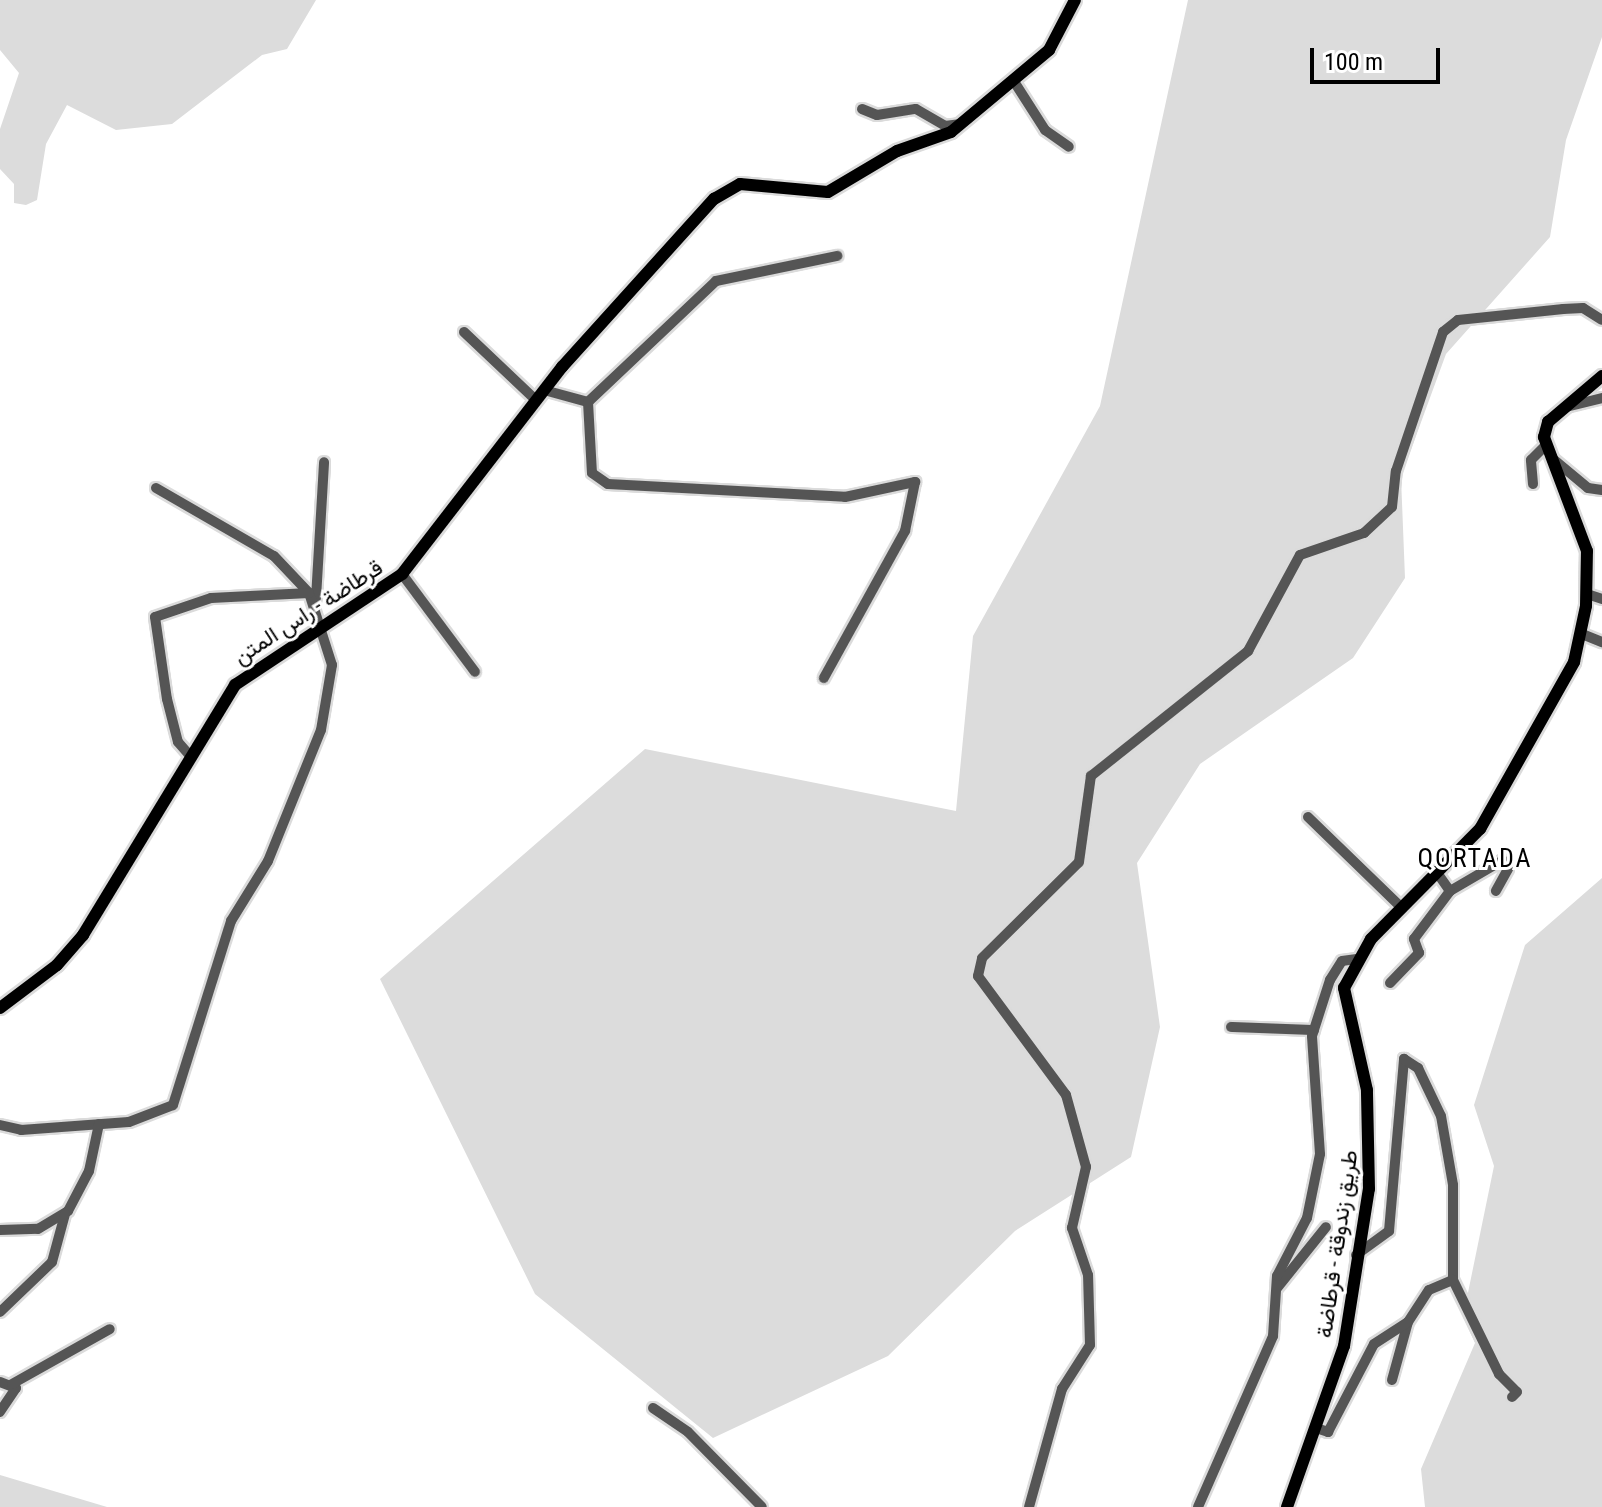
<!DOCTYPE html>
<meta charset="utf-8">
<style>
body{margin:0}
#map{position:relative;width:1602px;height:1507px;overflow:hidden;background:#fff;font-family:"Roboto Condensed",Vazirmatn,sans-serif}
div>[style]{position:absolute}
.green>*{inset:0;background:#dcdcdc}
.roads{filter:drop-shadow(2px 0 #dbdbdb) drop-shadow(-2px 0 #dbdbdb) drop-shadow(0 2px #dbdbdb) drop-shadow(0 -2px #dbdbdb)}
.minor>*{height:10px;margin:-5px;padding:0 5px;transform-origin:5px;border-radius:5px;background:#555}
.major>*{height:12px;margin:-6px;padding:0 6px;transform-origin:6px;border-radius:6px;background:#000}
span{translate:-50% -50%;white-space:nowrap;text-align:center;line-height:1.15;-webkit-text-stroke:6px #fff;paint-order:stroke}
.street-label{font-size:22px;color:#000}
.quarter-label{font-size:26px;color:#000;letter-spacing:2px}
.scale{position:absolute;left:1310px;top:48px;width:130px;height:36px;box-sizing:border-box;border:4px solid #000;border-top:0;padding-left:10px;font-size:24px;line-height:28px;white-space:nowrap;color:#000;-webkit-text-stroke:6px #fff;paint-order:stroke}
</style>
<div id="map">
<div class="green">
<div style="clip-path:polygon(0 0,316px 0,287px 49px,262px 55px,172px 124px,116px 130px,67px 105px,46px 144px,37px 200px,26px 205px,14px 203px,14px 184px,0 169px,0 129px,19px 73px,0 50px)"></div>
<div style="clip-path:polygon(1188px 0,1602px 0,1602px 37px,1566px 140px,1550px 237px,1446px 354px,1401px 477px,1405px 578px,1353px 658px,1200px 764px,1137px 863px,1160px 1027px,1131px 1157px,1015px 1231px,888px 1356px,713px 1438px,535px 1294px,380px 979px,645px 749px,956px 811px,973px 636px,1100px 406px)"></div>
<div style="clip-path:polygon(1602px 878px,1602px 1507px,1425px 1507px,1421px 1469px,1475px 1343px,1463px 1317px,1494px 1166px,1474px 1105px,1525px 945px)"></div>
<div style="clip-path:polygon(0 1475px,107px 1507px,0 1507px)"></div>
</div>
<div class="roads">
<div class="minor">
<div style="left:1015px;top:83px;width:56px;rotate:57.4deg"></div>
<div style="left:1045px;top:130px;width:29px;rotate:35deg"></div>
<div style="left:862px;top:109px;width:16px;rotate:22deg"></div>
<div style="left:877px;top:115px;width:39px;rotate:-9deg"></div>
<div style="left:916px;top:109px;width:34px;rotate:30deg"></div>
<div style="left:945px;top:126px;width:16px;rotate:-7deg"></div>
<div style="left:464px;top:332px;width:99px;rotate:43.4deg"></div>
<div style="left:544px;top:390px;width:46px;rotate:15.3deg"></div>
<div style="left:588px;top:402px;width:176px;rotate:-43.4deg"></div>
<div style="left:716px;top:281px;width:124px;rotate:-11.7deg"></div>
<div style="left:588px;top:402px;width:71px;rotate:86.8deg"></div>
<div style="left:592px;top:473px;width:19px;rotate:35deg"></div>
<div style="left:608px;top:484px;width:237px;rotate:3.1deg"></div>
<div style="left:845px;top:497px;width:72px;rotate:-12.1deg"></div>
<div style="left:915px;top:482px;width:50px;rotate:101.5deg"></div>
<div style="left:905px;top:531px;width:168px;rotate:118.9deg"></div>
<div style="left:1566px;top:407px;width:37px;rotate:-14deg"></div>
<div style="left:1552px;top:458px;width:47px;rotate:39.8deg"></div>
<div style="left:1588px;top:488px;width:14px;rotate:8deg"></div>
<div style="left:1533px;top:484px;width:24px;rotate:-95deg"></div>
<div style="left:1531px;top:460px;width:18px;rotate:-45deg"></div>
<div style="left:156px;top:488px;width:136px;rotate:30deg"></div>
<div style="left:274px;top:556px;width:51px;rotate:46.6deg"></div>
<div style="left:402px;top:574px;width:122px;rotate:53.3deg"></div>
<div style="left:1587px;top:594px;width:16px;rotate:18deg"></div>
<div style="left:316px;top:598px;width:136px;rotate:-86.6deg"></div>
<div style="left:1582px;top:634px;width:22px;rotate:22deg"></div>
<div style="left:1308px;top:817px;width:131px;rotate:44.1deg"></div>
<div style="left:1438px;top:874px;width:21px;rotate:55deg"></div>
<div style="left:1450px;top:891px;width:61px;rotate:-30.3deg"></div>
<div style="left:1503px;top:860px;width:10px;rotate:61deg"></div>
<div style="left:1508px;top:869px;width:25px;rotate:119deg"></div>
<div style="left:1390px;top:983px;width:42px;rotate:-46deg"></div>
<div style="left:1419px;top:953px;width:15px;rotate:-110deg"></div>
<div style="left:1414px;top:939px;width:60px;rotate:-53.1deg"></div>
<div style="left:1231px;top:1027px;width:83px;rotate:2.1deg"></div>
<div style="left:0;top:1125px;width:22px;rotate:13deg"></div>
<div style="left:21px;top:1130px;width:108px;rotate:-4.2deg"></div>
<div style="left:129px;top:1122px;width:47px;rotate:-21.1deg"></div>
<div style="left:173px;top:1105px;width:193px;rotate:-72.5deg"></div>
<div style="left:231px;top:921px;width:70px;rotate:-58.3deg"></div>
<div style="left:268px;top:861px;width:141px;rotate:-68deg"></div>
<div style="left:321px;top:730px;width:66px;rotate:-80.4deg"></div>
<div style="left:332px;top:665px;width:76px;rotate:-107.7deg"></div>
<div style="left:309px;top:593px;width:98px;rotate:177.1deg"></div>
<div style="left:211px;top:598px;width:59px;rotate:161.3deg"></div>
<div style="left:155px;top:617px;width:83px;rotate:81.7deg"></div>
<div style="left:167px;top:699px;width:44px;rotate:75.7deg"></div>
<div style="left:178px;top:742px;width:18px;rotate:49deg"></div>
<div style="left:0;top:1230px;width:38px;rotate:-2deg"></div>
<div style="left:38px;top:1229px;width:35px;rotate:-31deg"></div>
<div style="left:68px;top:1211px;width:45px;rotate:-62.3deg"></div>
<div style="left:89px;top:1171px;width:48px;rotate:-78deg"></div>
<div style="left:1356px;top:1255px;width:41px;rotate:-36deg"></div>
<div style="left:1389px;top:1231px;width:173px;rotate:-85deg"></div>
<div style="left:1404px;top:1059px;width:17px;rotate:33deg"></div>
<div style="left:1418px;top:1068px;width:53px;rotate:64.4deg"></div>
<div style="left:1441px;top:1116px;width:70px;rotate:80.1deg"></div>
<div style="left:1453px;top:1185px;width:95px;rotate:90deg"></div>
<div style="left:1453px;top:1280px;width:105px;rotate:63.9deg"></div>
<div style="left:1499px;top:1374px;width:25px;rotate:45deg"></div>
<div style="left:1517px;top:1392px;width:7px;rotate:135deg"></div>
<div style="left:1277px;top:1288px;width:78px;rotate:-51.2deg"></div>
<div style="left:0;top:1312px;width:72px;rotate:-43.9deg"></div>
<div style="left:52px;top:1262px;width:50px;rotate:-74.8deg"></div>
<div style="left:1392px;top:1380px;width:60px;rotate:-74.6deg"></div>
<div style="left:1408px;top:1322px;width:38px;rotate:-57deg"></div>
<div style="left:1429px;top:1290px;width:26px;rotate:-23deg"></div>
<div style="left:0;top:1382px;width:17px;rotate:21deg"></div>
<div style="left:16px;top:1388px;width:29px;rotate:124deg"></div>
<div style="left:12px;top:1384px;width:112px;rotate:-29.3deg"></div>
<div style="left:653px;top:1408px;width:42px;rotate:34.4deg"></div>
<div style="left:688px;top:1432px;width:105px;rotate:45.4deg"></div>
<div style="left:1316px;top:1428px;width:13px;rotate:18deg"></div>
<div style="left:1328px;top:1432px;width:99px;rotate:-62.4deg"></div>
<div style="left:1374px;top:1344px;width:40px;rotate:-32.9deg"></div>
<div style="left:1029px;top:1507px;width:123px;rotate:-74.4deg"></div>
<div style="left:1062px;top:1389px;width:52px;rotate:-57.5deg"></div>
<div style="left:1090px;top:1345px;width:70px;rotate:-91.6deg"></div>
<div style="left:1088px;top:1275px;width:50px;rotate:-108.8deg"></div>
<div style="left:1072px;top:1228px;width:63px;rotate:-77.1deg"></div>
<div style="left:1086px;top:1167px;width:75px;rotate:-105.5deg"></div>
<div style="left:1066px;top:1095px;width:148px;rotate:-126.5deg"></div>
<div style="left:978px;top:976px;width:18px;rotate:-77deg"></div>
<div style="left:982px;top:958px;width:136px;rotate:-44.7deg"></div>
<div style="left:1079px;top:862px;width:87px;rotate:-82.1deg"></div>
<div style="left:1091px;top:776px;width:201px;rotate:-38.5deg"></div>
<div style="left:1248px;top:651px;width:109px;rotate:-61.6deg"></div>
<div style="left:1300px;top:555px;width:68px;rotate:-19deg"></div>
<div style="left:1364px;top:533px;width:38px;rotate:-43deg"></div>
<div style="left:1392px;top:507px;width:36px;rotate:-84deg"></div>
<div style="left:1396px;top:471px;width:147px;rotate:-71.3deg"></div>
<div style="left:1443px;top:332px;width:19px;rotate:-39deg"></div>
<div style="left:1458px;top:320px;width:106px;rotate:-6deg"></div>
<div style="left:1563px;top:309px;width:20px;rotate:-3deg"></div>
<div style="left:1583px;top:308px;width:22px;rotate:32deg"></div>
<div style="left:1198px;top:1507px;width:187px;rotate:-66.3deg"></div>
<div style="left:1273px;top:1336px;width:60px;rotate:-86.2deg"></div>
<div style="left:1277px;top:1276px;width:65px;rotate:-62.7deg"></div>
<div style="left:1307px;top:1218px;width:65px;rotate:-78.5deg"></div>
<div style="left:1320px;top:1154px;width:118px;rotate:-93.9deg"></div>
<div style="left:1312px;top:1036px;width:59px;rotate:-72.2deg"></div>
<div style="left:1330px;top:980px;width:22px;rotate:-58deg"></div>
<div style="left:1342px;top:961px;width:15px;rotate:-8deg"></div>
</div>
<div class="major">
<div style="left:0;top:1008px;width:71px;rotate:-37deg"></div>
<div style="left:57px;top:965px;width:40px;rotate:-49deg"></div>
<div style="left:83px;top:935px;width:293px;rotate:-58.7deg"></div>
<div style="left:235px;top:685px;width:201px;rotate:-33.6deg"></div>
<div style="left:402px;top:574px;width:262px;rotate:-52.3deg"></div>
<div style="left:562px;top:367px;width:227px;rotate:-47.9deg"></div>
<div style="left:714px;top:199px;width:30px;rotate:-30deg"></div>
<div style="left:740px;top:184px;width:88px;rotate:5.2deg"></div>
<div style="left:828px;top:192px;width:80px;rotate:-30.7deg"></div>
<div style="left:897px;top:151px;width:57px;rotate:-19.4deg"></div>
<div style="left:951px;top:132px;width:128px;rotate:-39.9deg"></div>
<div style="left:1049px;top:50px;width:56px;rotate:-62.5deg"></div>
<div style="left:1287px;top:1507px;width:171px;rotate:-70.5deg"></div>
<div style="left:1344px;top:1346px;width:159px;rotate:-81deg"></div>
<div style="left:1369px;top:1189px;width:99px;rotate:-91.2deg"></div>
<div style="left:1367px;top:1090px;width:105px;rotate:-102.7deg"></div>
<div style="left:1344px;top:988px;width:56px;rotate:-61.1deg"></div>
<div style="left:1371px;top:939px;width:155px;rotate:-45.3deg"></div>
<div style="left:1480px;top:829px;width:192px;rotate:-60.6deg"></div>
<div style="left:1574px;top:662px;width:57px;rotate:-77.9deg"></div>
<div style="left:1586px;top:606px;width:55px;rotate:-89deg"></div>
<div style="left:1587px;top:551px;width:122px;rotate:-110.7deg"></div>
<div style="left:1544px;top:437px;width:16px;rotate:-75deg"></div>
<div style="left:1548px;top:422px;width:71px;rotate:-40.4deg"></div>
</div>
</div>
<div class="street-label">
<span style="left:308px;top:612px;rotate:-33deg">قرطاضة - راس المتن</span>
<span style="left:1337px;top:1244px;rotate:-82deg">طريق زندوقة - قرطاضة</span>
</div>
<div class="quarter-label">
<span style="left:1475px;top:859px">QORTADA</span>
</div>
<div class="scale">100 m</div>
</div>
